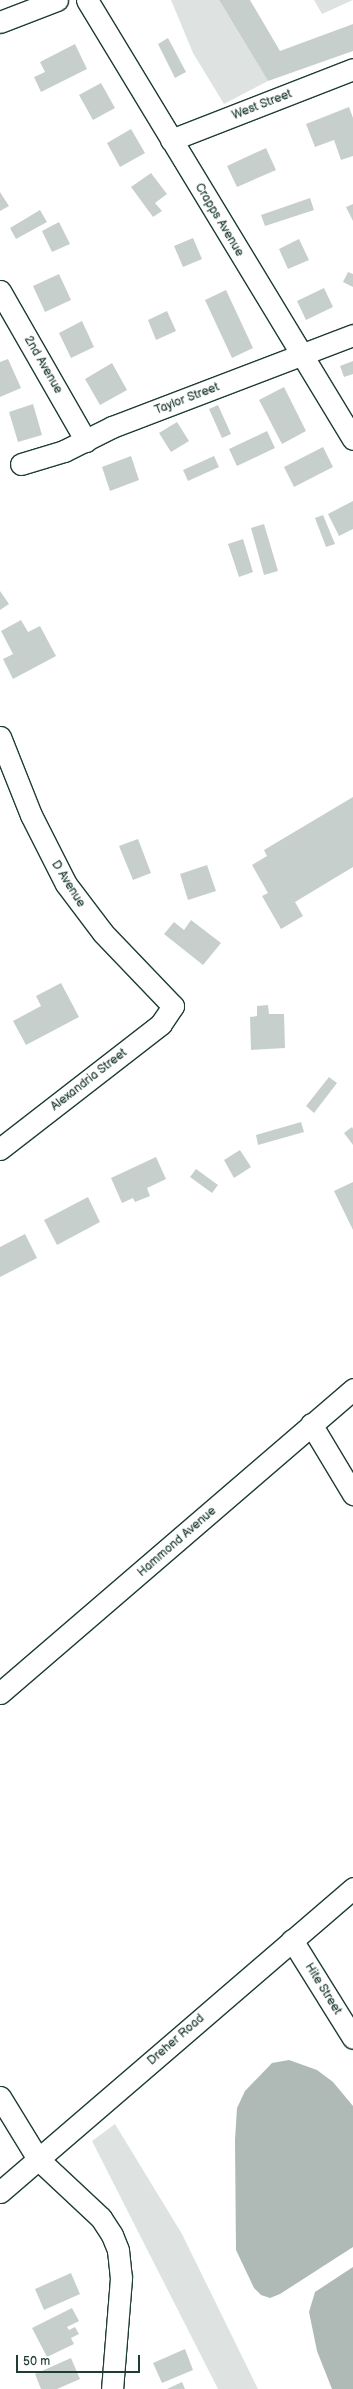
<!DOCTYPE html>
<style>
body{margin:0}
#map{position:relative;width:353px;height:2389px;overflow:hidden;background:#fff;font-family:"Balsamiq Sans",sans-serif}
div>[style]{position:absolute}
.green>*{inset:0;background:#dee3e2}
.water>*{inset:0;background:#afbab7}
.building>*{inset:0;background:#c7cfcc}
.roads{filter:drop-shadow(1px 0 #1f3d34) drop-shadow(-1px 0 #1f3d34) drop-shadow(0 1px #1f3d34) drop-shadow(0 -1px #1f3d34)}
.minor>*{height:21px;margin:-10.5px;padding:0 10.5px;transform-origin:10.5px;border-radius:10.5px;background:#fff}
span{translate:-50% -50%;white-space:nowrap;text-align:center;line-height:1.15;-webkit-text-stroke:4px #fff;paint-order:stroke}
.street-label{font-size:12px;color:#1f3d34}
.scale{position:absolute;left:16px;top:2355px;width:124px;height:18px;box-sizing:border-box;border:2px solid #1f3d34;border-top:0;padding-left:5px;font-size:12px;line-height:14px;white-space:nowrap;color:#1f3d34;-webkit-text-stroke:3px #fff;paint-order:stroke}
</style>
<div id="map">
<div class="green">
<div style="clip-path:polygon(171px 0,219px 0,268px 81px,224px 104px,193px 53px)"></div>
<div style="clip-path:polygon(314px 0,353px 0,322px 14px)"></div>
<div style="clip-path:polygon(115px 2124px,182px 2234px,258px 2389px,218px 2389px,92px 2141px)"></div>
</div>
<div class="water">
<div style="clip-path:polygon(289px 2060px,317px 2070px,333px 2082px,353px 2106px,353px 2247px,280px 2294px,270px 2298px,261px 2295px,254px 2288px,236px 2250px,235px 2140px,237px 2108px,245px 2091px,272px 2063px)"></div>
<div style="clip-path:polygon(353px 2267px,353px 2389px,332px 2389px,317px 2351px,309px 2312px,315px 2292px)"></div>
</div>
<div class="building">
<div style="clip-path:polygon(219px 0,250px 0,280px 51px,353px 24px,353px 51px,268px 81px)"></div>
<div style="clip-path:polygon(168px 38px,186px 72px,175px 78px,158px 44px)"></div>
<div style="clip-path:polygon(75px 44px,87px 69px,41px 92px,34px 77px,45px 72px,40px 62px)"></div>
<div style="clip-path:polygon(101px 83px,115px 108px,93px 120px,79px 95px)"></div>
<div style="clip-path:polygon(349px 107px,353px 118px,353px 156px,341px 160px,334px 140px,315px 147px,306px 124px)"></div>
<div style="clip-path:polygon(131px 129px,145px 153px,120px 167px,107px 143px)"></div>
<div style="clip-path:polygon(266px 148px,276px 170px,237px 187px,227px 166px)"></div>
<div style="clip-path:polygon(151px 173px,167px 194px,155px 203px,162px 211px,153px 217px,131px 187px)"></div>
<div style="clip-path:polygon(0 192px,9px 206px,0 211px)"></div>
<div style="clip-path:polygon(310px 198px,314px 210px,265px 226px,261px 215px)"></div>
<div style="clip-path:polygon(353px 204px,353px 221px,346px 207px)"></div>
<div style="clip-path:polygon(40px 210px,47px 222px,16px 239px,10px 228px)"></div>
<div style="clip-path:polygon(59px 222px,70px 244px,52px 252px,42px 231px)"></div>
<div style="clip-path:polygon(193px 238px,202px 259px,183px 267px,174px 246px)"></div>
<div style="clip-path:polygon(299px 239px,309px 260px,288px 269px,279px 249px)"></div>
<div style="clip-path:polygon(348px 272px,353px 274px,353px 287px,343px 282px)"></div>
<div style="clip-path:polygon(59px 274px,71px 300px,45px 312px,33px 286px)"></div>
<div style="clip-path:polygon(324px 288px,333px 307px,306px 320px,297px 301px)"></div>
<div style="clip-path:polygon(226px 290px,253px 348px,232px 358px,205px 300px)"></div>
<div style="clip-path:polygon(167px 311px,176px 331px,156px 340px,148px 320px)"></div>
<div style="clip-path:polygon(82px 321px,94px 347px,71px 358px,59px 333px)"></div>
<div style="clip-path:polygon(8px 359px,21px 388px,0 397px,0 362px)"></div>
<div style="clip-path:polygon(353px 361px,353px 374px,344px 377px,340px 366px)"></div>
<div style="clip-path:polygon(112px 363px,127px 390px,100px 405px,85px 379px)"></div>
<div style="clip-path:polygon(284px 387px,306px 431px,282px 444px,259px 400px)"></div>
<div style="clip-path:polygon(33px 404px,42px 435px,18px 442px,9px 412px)"></div>
<div style="clip-path:polygon(218px 405px,231px 434px,222px 438px,209px 409px)"></div>
<div style="clip-path:polygon(177px 422px,189px 441px,171px 452px,159px 433px)"></div>
<div style="clip-path:polygon(267px 431px,275px 448px,237px 466px,229px 449px)"></div>
<div style="clip-path:polygon(323px 447px,333px 467px,294px 487px,284px 467px)"></div>
<div style="clip-path:polygon(131px 456px,139px 480px,110px 491px,102px 467px)"></div>
<div style="clip-path:polygon(214px 456px,219px 467px,188px 481px,183px 470px)"></div>
<div style="clip-path:polygon(353px 501px,353px 529px,339px 536px,328px 514px)"></div>
<div style="clip-path:polygon(323px 515px,335px 544px,326px 547px,315px 518px)"></div>
<div style="clip-path:polygon(264px 524px,278px 571px,264px 575px,251px 528px)"></div>
<div style="clip-path:polygon(243px 539px,253px 572px,239px 577px,228px 544px)"></div>
<div style="clip-path:polygon(0 591px,9px 604px,0 610px)"></div>
<div style="clip-path:polygon(21px 620px,28px 632px,40px 626px,56px 656px,13px 679px,3px 659px,13px 654px,1px 631px)"></div>
<div style="clip-path:polygon(353px 797px,353px 867px,295px 902px,303px 916px,281px 929px,262px 896px,268px 893px,252px 865px,267px 856px,264px 850px)"></div>
<div style="clip-path:polygon(138px 839px,151px 873px,133px 880px,119px 846px)"></div>
<div style="clip-path:polygon(207px 865px,216px 891px,188px 900px,180px 874px)"></div>
<div style="clip-path:polygon(191px 920px,221px 943px,203px 965px,164px 934px,174px 922px,184px 930px)"></div>
<div style="clip-path:polygon(61px 983px,79px 1017px,26px 1045px,13px 1021px,41px 1006px,36px 996px)"></div>
<div style="clip-path:polygon(268px 1005px,269px 1014px,284px 1014px,285px 1048px,251px 1050px,250px 1017px,257px 1016px,257px 1006px)"></div>
<div style="clip-path:polygon(329px 1077px,337px 1083px,314px 1113px,306px 1106px)"></div>
<div style="clip-path:polygon(301px 1122px,304px 1132px,258px 1145px,256px 1135px)"></div>
<div style="clip-path:polygon(352px 1127px,353px 1129px,353px 1145px,344px 1133px)"></div>
<div style="clip-path:polygon(240px 1150px,251px 1167px,234px 1178px,224px 1160px)"></div>
<div style="clip-path:polygon(156px 1157px,166px 1179px,147px 1188px,150px 1196px,135px 1202px,133px 1198px,122px 1203px,111px 1178px)"></div>
<div style="clip-path:polygon(196px 1169px,218px 1185px,212px 1193px,190px 1177px)"></div>
<div style="clip-path:polygon(353px 1182px,353px 1230px,334px 1191px)"></div>
<div style="clip-path:polygon(88px 1197px,100px 1222px,57px 1245px,44px 1220px)"></div>
<div style="clip-path:polygon(25px 1234px,37px 1258px,0 1277px,0 1247px)"></div>
<div style="clip-path:polygon(71px 2273px,80px 2294px,44px 2310px,35px 2289px)"></div>
<div style="clip-path:polygon(72px 2308px,79px 2321px,67px 2327px,69px 2330px,75px 2327px,79px 2334px,71px 2338px,74px 2344px,47px 2357px,32px 2328px)"></div>
<div style="clip-path:polygon(185px 2349px,193px 2370px,162px 2383px,153px 2363px)"></div>
<div style="clip-path:polygon(71px 2358px,80px 2379px,57px 2389px,41px 2389px,35px 2374px)"></div>
<div style="clip-path:polygon(182px 2382px,185px 2389px,167px 2389px)"></div>
</div>
<div class="roads">
<div class="minor">
<div style="left:87px;top:0;width:513px;rotate:58.79deg"></div>
<div style="left:0;top:22px;width:61px;rotate:-21.1deg"></div>
<div style="left:171px;top:140px;width:195px;rotate:-21.3deg"></div>
<div style="left:0;top:291px;width:173px;rotate:60.2deg"></div>
<div style="left:21px;top:464px;width:45px;rotate:-16.8deg"></div>
<div style="left:64px;top:451px;width:54px;rotate:-26.6deg"></div>
<div style="left:112px;top:427px;width:258px;rotate:-20.9deg"></div>
<div style="left:0;top:737px;width:84px;rotate:68.3deg"></div>
<div style="left:31px;top:815px;width:77px;rotate:63.1deg"></div>
<div style="left:66px;top:884px;width:61px;rotate:52.9deg"></div>
<div style="left:103px;top:933px;width:101px;rotate:46.2deg"></div>
<div style="left:173px;top:1006px;width:22px;rotate:124deg"></div>
<div style="left:161px;top:1024px;width:204px;rotate:142.2deg"></div>
<div style="left:311px;top:1424px;width:82px;rotate:59deg"></div>
<div style="left:0;top:1693px;width:466px;rotate:-40.7deg"></div>
<div style="left:292px;top:1940px;width:115px;rotate:58.1deg"></div>
<div style="left:0;top:2097px;width:73px;rotate:58.5deg"></div>
<div style="left:38px;top:2159px;width:86px;rotate:43.1deg"></div>
<div style="left:101px;top:2218px;width:20px;rotate:57deg"></div>
<div style="left:112px;top:2235px;width:16px;rotate:68deg"></div>
<div style="left:118px;top:2250px;width:28px;rotate:84deg"></div>
<div style="left:121px;top:2278px;width:111px;rotate:94.6deg"></div>
<div style="left:0;top:2192px;width:466px;rotate:-40.7deg"></div>
</div>
</div>
<div class="street-label">
<span style="left:262px;top:105px;rotate:-21deg">West Street</span>
<span style="left:219px;top:220px;rotate:59deg">Crapps Avenue</span>
<span style="left:43px;top:365px;rotate:60deg">2nd Avenue</span>
<span style="left:187px;top:399px;rotate:-21deg">Taylor Street</span>
<span style="left:68px;top:884px;rotate:58deg">D Avenue</span>
<span style="left:89px;top:1080px;rotate:-38deg">Alexandria Street</span>
<span style="left:177px;top:1542px;rotate:-41deg">Hammond Avenue</span>
<span style="left:323px;top:1989px;rotate:58deg">Hite Street</span>
<span style="left:176px;top:2040px;rotate:-41deg">Dreher Road</span>
</div>
<div class="scale">50 m</div>
</div>
